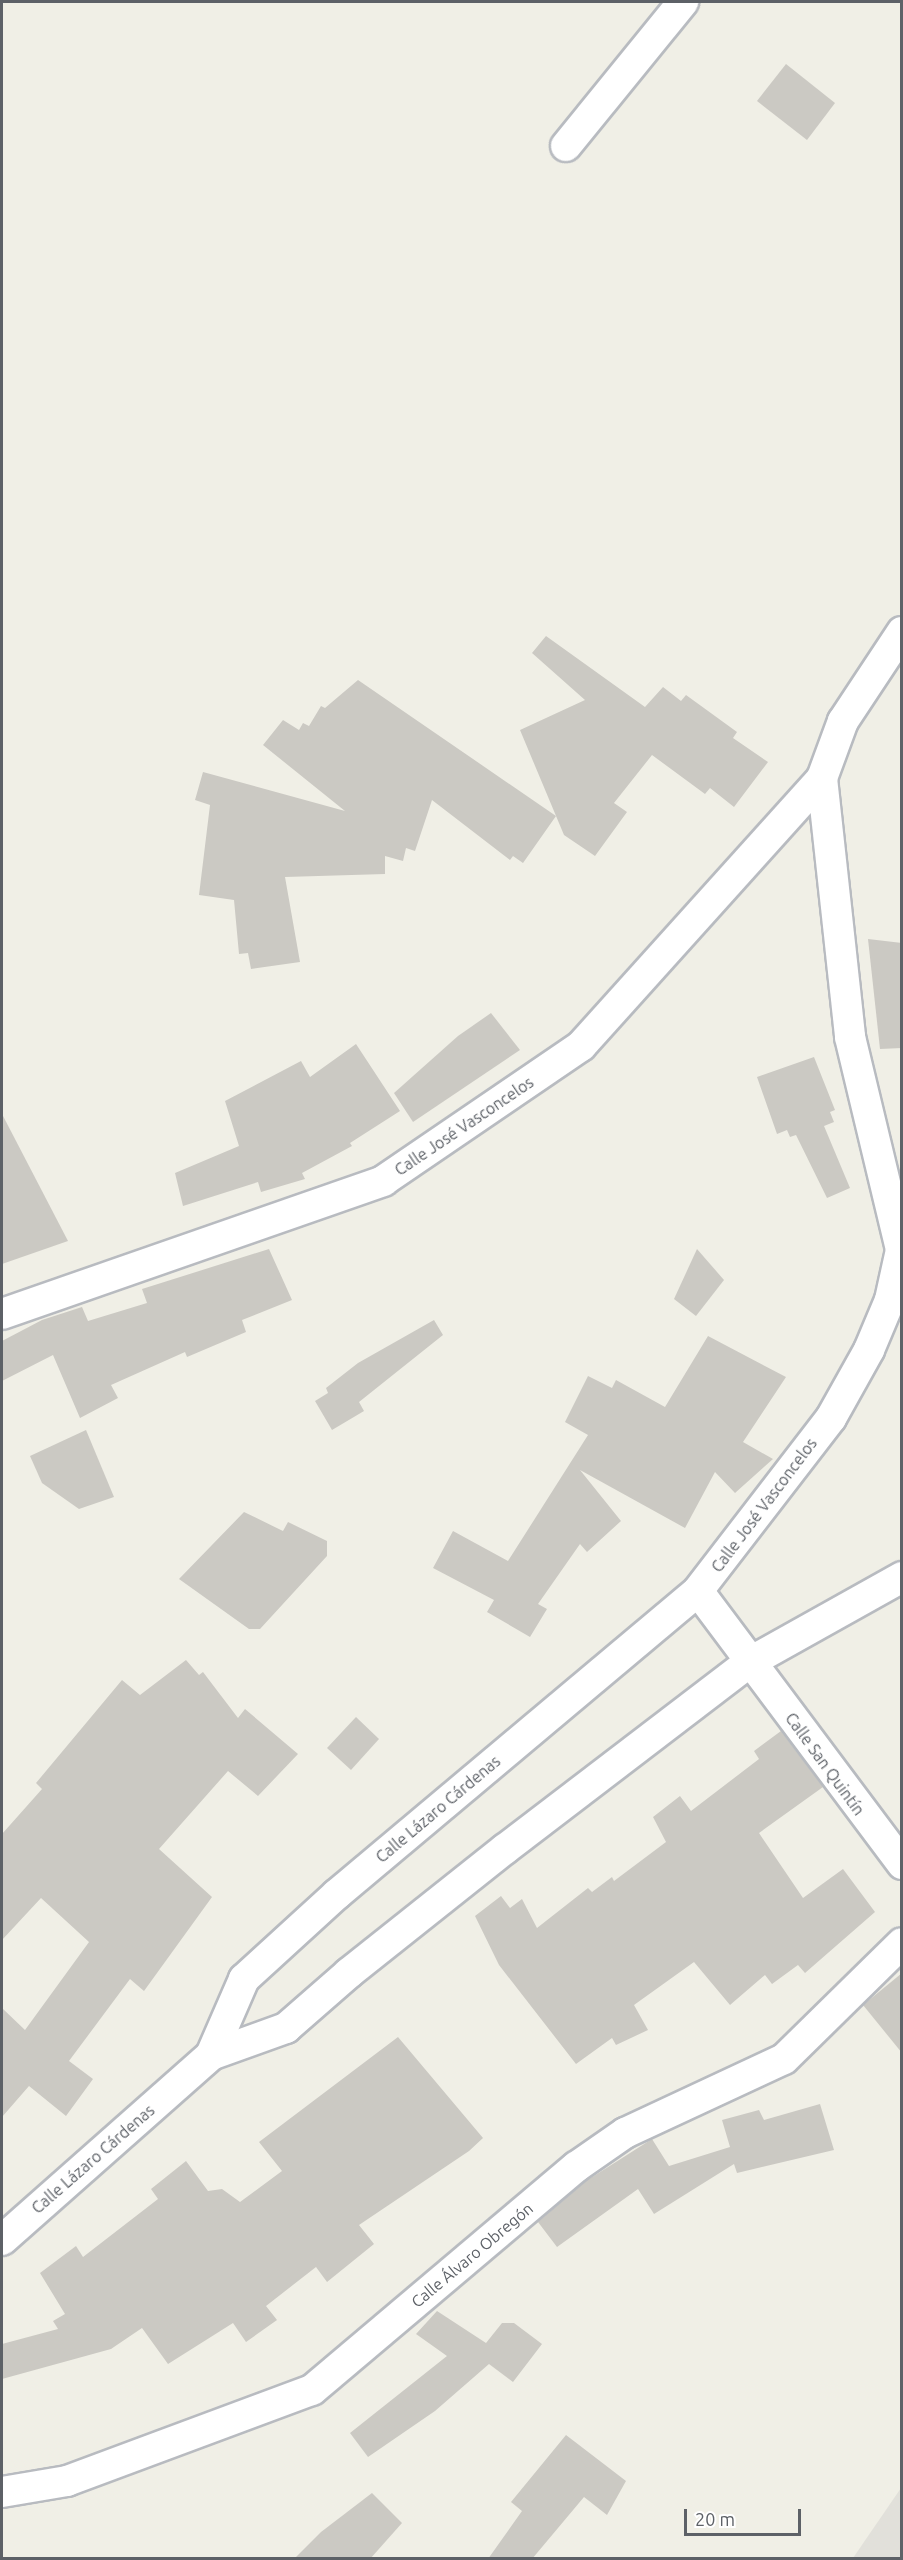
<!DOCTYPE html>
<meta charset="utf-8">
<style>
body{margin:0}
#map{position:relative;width:903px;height:2560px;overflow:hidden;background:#f0efe6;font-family:Ubuntu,sans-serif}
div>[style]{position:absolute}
.industrial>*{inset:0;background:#e1e0da}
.building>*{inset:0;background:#cbc9c3}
.roads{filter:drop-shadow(2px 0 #b8bbc0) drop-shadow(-2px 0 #b8bbc0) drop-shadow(0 2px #b8bbc0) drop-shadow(0 -2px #b8bbc0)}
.street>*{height:30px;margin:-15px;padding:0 15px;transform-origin:15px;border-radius:15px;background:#fff}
span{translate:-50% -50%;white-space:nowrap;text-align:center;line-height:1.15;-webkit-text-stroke:6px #fff;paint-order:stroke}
.street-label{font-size:16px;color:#5d6167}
.frame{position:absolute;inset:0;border:3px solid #5d6167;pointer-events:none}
.scale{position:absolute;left:684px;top:2509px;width:117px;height:27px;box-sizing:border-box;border:3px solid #5d6167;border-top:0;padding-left:8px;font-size:18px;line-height:21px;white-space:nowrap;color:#5d6167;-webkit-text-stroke:4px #fff;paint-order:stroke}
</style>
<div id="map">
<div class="industrial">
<div style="clip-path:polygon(901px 2488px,901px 2558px,853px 2558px)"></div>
</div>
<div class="building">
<div style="clip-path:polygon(786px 64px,835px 103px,807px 140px,757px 101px)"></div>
<div style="clip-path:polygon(546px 636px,645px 707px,663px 687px,681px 701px,686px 695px,737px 732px,733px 738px,768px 762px,734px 807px,710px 788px,705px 794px,652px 755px,614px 803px,627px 812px,595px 856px,564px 835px,520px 730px,585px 700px,532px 653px)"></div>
<div style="clip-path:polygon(358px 680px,556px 816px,523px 863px,513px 856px,510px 860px,432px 800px,415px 851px,406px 848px,403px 861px,385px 856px,385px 874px,285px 877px,300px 962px,251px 969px,248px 953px,239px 954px,234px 900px,199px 895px,210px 805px,195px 800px,203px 772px,345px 811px,263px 745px,283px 720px,299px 730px,303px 723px,309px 726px,321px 706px,325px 708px)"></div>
<div style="clip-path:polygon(868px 939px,902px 943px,902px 1048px,880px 1049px)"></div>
<div style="clip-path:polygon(491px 1013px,520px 1050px,413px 1122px,394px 1093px,458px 1036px)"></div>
<div style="clip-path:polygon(356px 1044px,400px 1111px,350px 1143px,352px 1146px,302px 1173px,305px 1179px,261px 1192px,258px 1182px,183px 1206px,175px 1173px,239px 1146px,225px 1101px,301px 1061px,310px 1077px)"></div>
<div style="clip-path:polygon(814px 1057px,835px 1110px,830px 1112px,834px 1122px,824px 1126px,850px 1188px,827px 1198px,796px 1135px,790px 1137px,787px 1130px,777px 1134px,757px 1077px)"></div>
<div style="clip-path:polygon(2px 1114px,68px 1241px,2px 1264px)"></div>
<div style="clip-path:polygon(269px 1249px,292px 1300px,242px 1320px,246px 1332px,187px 1357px,185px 1352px,111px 1385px,118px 1398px,80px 1418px,53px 1355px,2px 1381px,2px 1341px,42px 1320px,82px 1307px,88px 1321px,147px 1303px,142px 1289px)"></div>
<div style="clip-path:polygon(697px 1249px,724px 1280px,696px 1316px,674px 1299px)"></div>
<div style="clip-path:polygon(434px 1320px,443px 1335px,359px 1402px,364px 1411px,332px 1430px,315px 1401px,328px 1393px,326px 1388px,358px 1363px)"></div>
<div style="clip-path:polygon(708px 1336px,786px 1377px,743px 1442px,773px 1459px,735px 1493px,715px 1472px,685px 1528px,580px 1470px,621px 1521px,587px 1552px,580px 1544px,538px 1604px,547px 1609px,530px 1637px,487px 1612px,494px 1600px,433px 1568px,453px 1531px,508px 1561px,588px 1435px,565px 1422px,588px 1376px,612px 1388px,616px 1380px,665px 1407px)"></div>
<div style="clip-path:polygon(86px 1430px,114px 1497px,79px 1509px,42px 1483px,30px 1456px)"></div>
<div style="clip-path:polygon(244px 1512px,283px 1531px,288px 1522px,327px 1541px,327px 1556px,260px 1629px,249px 1629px,179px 1579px)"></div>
<div style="clip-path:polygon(186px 1660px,199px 1675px,203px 1672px,238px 1718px,245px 1709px,298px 1754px,258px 1796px,228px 1771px,159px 1849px,212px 1897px,144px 1991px,130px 1979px,69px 2061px,93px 2079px,66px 2116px,29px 2086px,2px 2117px,2px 2008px,25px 2030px,89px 1942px,41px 1898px,2px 1940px,2px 1834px,42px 1789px,36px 1783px,122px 1680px,140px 1695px)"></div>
<div style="clip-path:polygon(356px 1717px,379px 1739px,351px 1770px,327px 1748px)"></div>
<div style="clip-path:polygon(781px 1731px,823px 1787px,759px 1833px,803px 1898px,843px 1869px,875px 1912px,805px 1973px,798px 1965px,772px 1984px,765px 1975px,730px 2005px,694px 1962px,634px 2005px,648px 2030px,616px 2045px,612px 2038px,576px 2064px,499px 1965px,475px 1916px,501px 1896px,510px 1908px,522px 1899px,537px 1928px,588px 1888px,592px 1892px,612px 1877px,614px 1881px,666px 1842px,653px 1817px,680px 1796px,691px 1811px,759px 1759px,754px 1751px)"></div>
<div style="clip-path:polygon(902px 1973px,902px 2053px,863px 2005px)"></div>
<div style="clip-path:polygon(398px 2037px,483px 2138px,469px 2151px,359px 2225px,374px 2244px,327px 2282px,316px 2267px,266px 2306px,277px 2320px,246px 2342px,233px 2323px,168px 2364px,142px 2328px,111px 2349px,2px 2379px,2px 2344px,58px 2329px,53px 2321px,65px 2314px,40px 2273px,76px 2246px,83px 2257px,158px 2199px,151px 2189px,186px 2161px,208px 2191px,222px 2189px,240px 2202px,282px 2171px,259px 2142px)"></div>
<div style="clip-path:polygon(820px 2104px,834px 2150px,737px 2173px,734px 2164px,654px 2214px,638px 2189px,557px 2247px,538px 2222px,586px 2181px,652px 2139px,669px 2166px,730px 2147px,722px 2120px,759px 2110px,764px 2120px)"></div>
<div style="clip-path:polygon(437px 2311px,486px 2343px,502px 2323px,514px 2323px,542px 2344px,513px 2382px,489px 2364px,435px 2411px,368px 2457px,350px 2433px,447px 2356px,416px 2334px)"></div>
<div style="clip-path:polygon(566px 2435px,626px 2481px,607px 2515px,584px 2497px,532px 2559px,488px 2559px,522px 2511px,511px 2502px)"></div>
<div style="clip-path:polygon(372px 2493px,402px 2523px,370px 2559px,294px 2559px,321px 2532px)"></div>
</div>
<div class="roads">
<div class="street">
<div style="left:566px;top:146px;width:186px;rotate:-50.9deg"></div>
<div style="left:902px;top:632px;width:107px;rotate:123.5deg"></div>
<div style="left:843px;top:721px;width:61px;rotate:110.2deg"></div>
<div style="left:822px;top:778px;width:261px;rotate:83.8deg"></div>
<div style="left:850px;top:1037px;width:219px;rotate:76.5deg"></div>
<div style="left:901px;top:1250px;width:51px;rotate:102.4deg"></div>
<div style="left:890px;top:1300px;width:54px;rotate:112.8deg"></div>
<div style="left:869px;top:1350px;width:78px;rotate:119.2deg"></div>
<div style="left:831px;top:1418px;width:218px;rotate:127.6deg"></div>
<div style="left:698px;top:1591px;width:341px;rotate:53.2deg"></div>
<div style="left:2px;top:1314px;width:404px;rotate:-19.2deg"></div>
<div style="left:383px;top:1181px;width:240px;rotate:-34.3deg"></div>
<div style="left:581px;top:1046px;width:360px;rotate:-48deg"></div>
<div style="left:211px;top:2055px;width:83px;rotate:-66.5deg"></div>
<div style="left:244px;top:1979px;width:126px;rotate:-42.4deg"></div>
<div style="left:337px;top:1894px;width:471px;rotate:-40deg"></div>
<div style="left:2px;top:2240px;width:279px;rotate:-41.5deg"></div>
<div style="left:211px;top:2055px;width:80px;rotate:-19.8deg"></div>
<div style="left:286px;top:2028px;width:84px;rotate:-41.1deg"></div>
<div style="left:349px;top:1973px;width:199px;rotate:-38.5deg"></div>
<div style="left:505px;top:1849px;width:308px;rotate:-37.4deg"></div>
<div style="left:750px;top:1662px;width:174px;rotate:-29.2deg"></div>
<div style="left:2px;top:2492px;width:66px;rotate:-9.6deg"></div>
<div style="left:67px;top:2481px;width:261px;rotate:-20.4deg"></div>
<div style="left:312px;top:2390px;width:346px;rotate:-40.2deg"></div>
<div style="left:576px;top:2167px;width:60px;rotate:-34.8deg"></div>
<div style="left:625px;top:2133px;width:175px;rotate:-25deg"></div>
<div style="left:784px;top:2059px;width:165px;rotate:-44.5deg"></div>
</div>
</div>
<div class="street-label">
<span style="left:464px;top:1126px;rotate:-34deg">Calle José Vasconcelos</span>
<span style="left:764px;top:1505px;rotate:-53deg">Calle José Vasconcelos</span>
<span style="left:825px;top:1764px;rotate:54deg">Calle San Quintín</span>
<span style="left:438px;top:1809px;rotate:-40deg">Calle Lázaro Cárdenas</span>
<span style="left:93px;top:2159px;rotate:-41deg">Calle Lázaro Cárdenas</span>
<span style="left:472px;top:2255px;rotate:-40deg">Calle Álvaro Obregón</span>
</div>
<div class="frame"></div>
<div class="scale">20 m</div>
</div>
